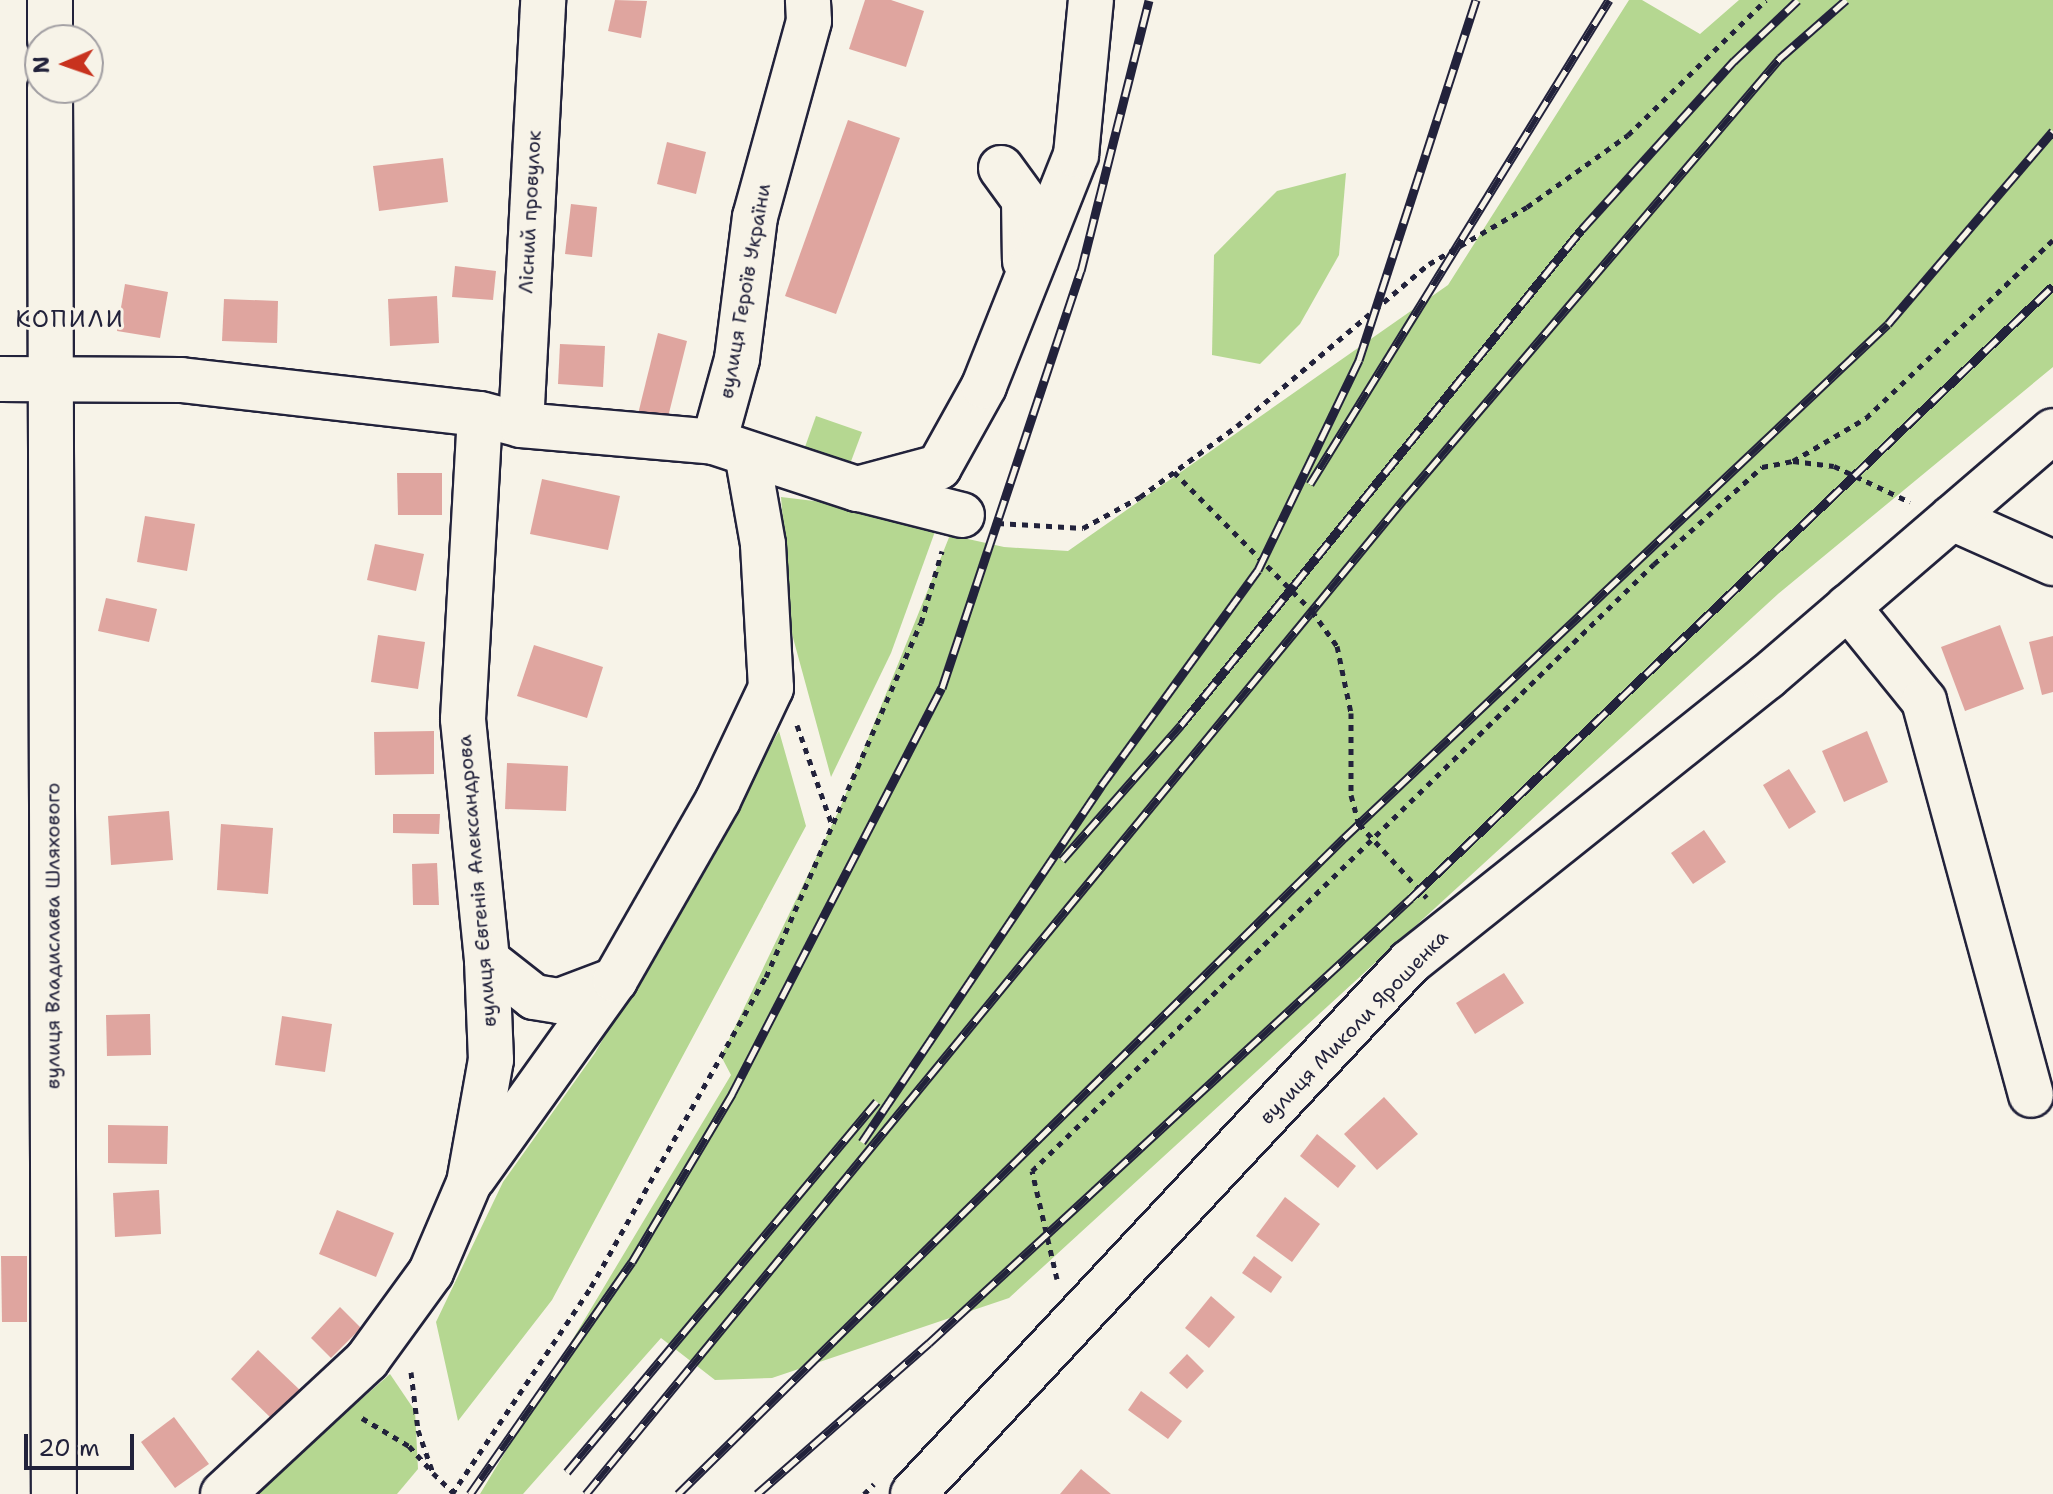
<!DOCTYPE html>
<meta charset="utf-8">
<style>
body{margin:0}
#map{position:relative;width:2053px;height:1494px;overflow:hidden;background:#f7f3e8;font-family:"Shantell Sans",sans-serif}
div>[style]{position:absolute}
.green>*{inset:0;background:#b5d791}
.building>*{inset:0;background:#dfa59f}
.path>*{height:5px;margin-top:-2.5px;transform-origin:0;background:repeating-linear-gradient(90deg,#22223b 0 6px,transparent 0 12px)}
.roads{filter:drop-shadow(2px 0 #22223b) drop-shadow(-2px 0 #22223b) drop-shadow(0 2px #22223b) drop-shadow(0 -2px #22223b)}
.minor>*{height:44px;margin:-22px;padding:0 22px;transform-origin:22px;border-radius:22px;background:#f7f3e8}
.rail>*{height:9px;margin-top:-4.5px;transform-origin:0;background:repeating-linear-gradient(90deg,#f7f3e8 0 18px,#22223b 0 36px);box-sizing:border-box;border-block:2px solid #22223b}
span{translate:-50% -50%;white-space:nowrap;text-align:center;line-height:1.15;-webkit-text-stroke:6px #f7f3e8;paint-order:stroke}
.street-label{font-size:20px;color:#22223b}
.quarter-label{font-size:24px;color:#22223b;letter-spacing:2px}
.north{position:absolute;left:24px;top:24px;width:80px;height:80px;box-sizing:border-box;background:#f7f3e8;border:2px solid #a29fa3;border-radius:50%;rotate:268deg;font-size:22px;font-weight:700;line-height:32px;text-align:center;color:#22223b}
.north::after{content:'';display:block;margin:auto;width:28px;height:36px;background:#c8321e;clip-path:polygon(50% 0,100% 100%,50% 72%,0 100%)}
.scale{position:absolute;left:24px;top:1434px;width:110px;height:36px;box-sizing:border-box;border:4px solid #22223b;border-top:0;padding-left:10px;font-size:24px;line-height:28px;white-space:nowrap;color:#22223b;-webkit-text-stroke:6px #f7f3e8;paint-order:stroke}
</style>
<div id="map">
<div class="green">
<div style="clip-path:polygon(1629px 0,1642px 0,1700px 34px,1739px 0,2053px 0,2053px 367px,1778px 594px,1009px 1298px,772px 1378px,715px 1380px,661px 1338px,523px 1494px,480px 1494px,731px 1075px,721px 1056px,840px 808px,950px 535px,1004px 547px,1068px 551px,1448px 285px)"></div>
<div style="clip-path:polygon(1346px 173px,1339px 255px,1300px 324px,1260px 364px,1212px 355px,1214px 255px,1277px 191px)"></div>
<div style="clip-path:polygon(816px 416px,862px 432px,850px 464px,805px 447px)"></div>
<div style="clip-path:polygon(781px 497px,872px 508px,937px 526px,891px 653px,831px 777px,792px 634px)"></div>
<div style="clip-path:polygon(779px 731px,806px 826px,552px 1300px,458px 1421px,436px 1322px,503px 1182px,595px 1053px)"></div>
<div style="clip-path:polygon(390px 1374px,415px 1411px,418px 1469px,397px 1494px,253px 1494px)"></div>
</div>
<div class="building">
<div style="clip-path:polygon(615px 0,647px 1px,641px 38px,608px 31px)"></div>
<div style="clip-path:polygon(865px 0,891px 0,924px 11px,906px 67px,849px 49px)"></div>
<div style="clip-path:polygon(848px 120px,900px 138px,836px 314px,785px 296px)"></div>
<div style="clip-path:polygon(667px 142px,706px 152px,696px 194px,657px 184px)"></div>
<div style="clip-path:polygon(443px 158px,448px 202px,379px 211px,373px 166px)"></div>
<div style="clip-path:polygon(571px 204px,597px 207px,592px 257px,565px 254px)"></div>
<div style="clip-path:polygon(455px 266px,496px 271px,493px 300px,452px 297px)"></div>
<div style="clip-path:polygon(125px 284px,168px 292px,160px 338px,117px 331px)"></div>
<div style="clip-path:polygon(437px 296px,439px 343px,390px 346px,388px 299px)"></div>
<div style="clip-path:polygon(224px 299px,278px 301px,277px 343px,222px 341px)"></div>
<div style="clip-path:polygon(658px 333px,687px 341px,667px 421px,638px 414px)"></div>
<div style="clip-path:polygon(560px 344px,605px 346px,603px 387px,558px 384px)"></div>
<div style="clip-path:polygon(397px 473px,442px 473px,442px 515px,398px 515px)"></div>
<div style="clip-path:polygon(542px 479px,620px 496px,608px 550px,530px 534px)"></div>
<div style="clip-path:polygon(145px 516px,195px 524px,187px 571px,137px 562px)"></div>
<div style="clip-path:polygon(375px 544px,424px 554px,416px 591px,367px 580px)"></div>
<div style="clip-path:polygon(106px 598px,157px 609px,149px 642px,98px 631px)"></div>
<div style="clip-path:polygon(2000px 625px,2024px 689px,1965px 711px,1941px 647px)"></div>
<div style="clip-path:polygon(378px 635px,425px 642px,418px 689px,371px 682px)"></div>
<div style="clip-path:polygon(2053px 636px,2053px 692px,2042px 695px,2029px 642px)"></div>
<div style="clip-path:polygon(534px 645px,603px 667px,587px 718px,517px 696px)"></div>
<div style="clip-path:polygon(434px 731px,434px 774px,375px 775px,374px 732px)"></div>
<div style="clip-path:polygon(1867px 731px,1888px 782px,1844px 802px,1822px 751px)"></div>
<div style="clip-path:polygon(507px 763px,568px 766px,566px 811px,505px 809px)"></div>
<div style="clip-path:polygon(1789px 769px,1816px 812px,1789px 829px,1763px 785px)"></div>
<div style="clip-path:polygon(169px 811px,173px 860px,111px 865px,108px 816px)"></div>
<div style="clip-path:polygon(393px 814px,440px 814px,439px 834px,393px 833px)"></div>
<div style="clip-path:polygon(221px 824px,273px 828px,268px 894px,217px 890px)"></div>
<div style="clip-path:polygon(1704px 830px,1726px 862px,1693px 884px,1671px 853px)"></div>
<div style="clip-path:polygon(437px 863px,439px 905px,413px 905px,412px 864px)"></div>
<div style="clip-path:polygon(1504px 973px,1524px 1003px,1475px 1034px,1456px 1003px)"></div>
<div style="clip-path:polygon(150px 1014px,151px 1055px,107px 1056px,106px 1015px)"></div>
<div style="clip-path:polygon(282px 1016px,332px 1024px,325px 1072px,275px 1065px)"></div>
<div style="clip-path:polygon(1384px 1097px,1418px 1134px,1377px 1170px,1344px 1134px)"></div>
<div style="clip-path:polygon(108px 1125px,168px 1126px,167px 1164px,108px 1163px)"></div>
<div style="clip-path:polygon(1317px 1134px,1356px 1166px,1338px 1188px,1300px 1156px)"></div>
<div style="clip-path:polygon(159px 1190px,161px 1234px,115px 1237px,113px 1193px)"></div>
<div style="clip-path:polygon(1285px 1197px,1320px 1224px,1292px 1262px,1256px 1236px)"></div>
<div style="clip-path:polygon(337px 1210px,394px 1233px,376px 1277px,319px 1254px)"></div>
<div style="clip-path:polygon(1px 1256px,27px 1256px,27px 1322px,2px 1322px)"></div>
<div style="clip-path:polygon(1254px 1256px,1282px 1277px,1271px 1293px,1242px 1273px)"></div>
<div style="clip-path:polygon(1211px 1296px,1235px 1317px,1209px 1348px,1185px 1328px)"></div>
<div style="clip-path:polygon(340px 1307px,361px 1328px,331px 1358px,311px 1338px)"></div>
<div style="clip-path:polygon(258px 1350px,303px 1393px,275px 1422px,231px 1379px)"></div>
<div style="clip-path:polygon(1187px 1354px,1204px 1371px,1187px 1389px,1169px 1373px)"></div>
<div style="clip-path:polygon(1141px 1391px,1182px 1421px,1168px 1439px,1128px 1410px)"></div>
<div style="clip-path:polygon(174px 1417px,209px 1464px,175px 1488px,141px 1442px)"></div>
<div style="clip-path:polygon(1081px 1469px,1111px 1494px,1060px 1494px)"></div>
</div>
<div class="path">
<div style="left:1793px;top:461px;width:85px;rotate:-30.5deg"></div>
<div style="left:1866px;top:418px;width:258px;rotate:-43.6deg"></div>
<div style="left:1174px;top:472px;width:196px;rotate:45.2deg"></div>
<div style="left:1312px;top:611px;width:43px;rotate:54.5deg"></div>
<div style="left:1337px;top:646px;width:68px;rotate:78.2deg"></div>
<div style="left:1351px;top:713px;width:82px;rotate:90deg"></div>
<div style="left:1351px;top:795px;width:30px;rotate:75deg"></div>
<div style="left:1359px;top:824px;width:100px;rotate:47.4deg"></div>
<div style="left:998px;top:523px;width:85px;rotate:3.4deg"></div>
<div style="left:1083px;top:528px;width:65px;rotate:-28.5deg"></div>
<div style="left:1140px;top:497px;width:120px;rotate:-36.2deg"></div>
<div style="left:1237px;top:426px;width:251px;rotate:-40.2deg"></div>
<div style="left:1429px;top:264px;width:113px;rotate:-30.2deg"></div>
<div style="left:1527px;top:207px;width:124px;rotate:-35.5deg"></div>
<div style="left:1628px;top:135px;width:193px;rotate:-44.4deg"></div>
<div style="left:797px;top:725px;width:106px;rotate:70.7deg"></div>
<div style="left:1057px;top:1279px;width:111px;rotate:-103deg"></div>
<div style="left:1032px;top:1171px;width:869px;rotate:-44.3deg"></div>
<div style="left:1654px;top:564px;width:145px;rotate:-41.9deg"></div>
<div style="left:1762px;top:467px;width:32px;rotate:-11deg"></div>
<div style="left:1793px;top:461px;width:41px;rotate:7deg"></div>
<div style="left:1834px;top:466px;width:84px;rotate:25.3deg"></div>
<div style="left:411px;top:1372px;width:58px;rotate:83.1deg"></div>
<div style="left:418px;top:1430px;width:46px;rotate:70.8deg"></div>
<div style="left:433px;top:1473px;width:29px;rotate:44deg"></div>
<div style="left:362px;top:1418px;width:55px;rotate:30.8deg"></div>
<div style="left:409px;top:1446px;width:31px;rotate:48deg"></div>
<div style="left:452px;top:1494px;width:249px;rotate:-56.1deg"></div>
<div style="left:591px;top:1287px;width:356px;rotate:-60.6deg"></div>
<div style="left:766px;top:977px;width:386px;rotate:-66.4deg"></div>
<div style="left:921px;top:623px;width:75px;rotate:-73.7deg"></div>
<div style="left:864px;top:1494px;width:14px;rotate:-45deg"></div>
</div>
<div class="roads">
<div class="minor">
<div style="left:50px;top:0;width:40px;rotate:90deg"></div>
<div style="left:50px;top:88px;width:1406px;rotate:89.84deg"></div>
<div style="left:1001px;top:168px;width:39px;rotate:54deg"></div>
<div style="left:1024px;top:200px;width:61px;rotate:89.1deg"></div>
<div style="left:0;top:379px;width:181px;rotate:0.3deg"></div>
<div style="left:181px;top:380px;width:301px;rotate:6.5deg"></div>
<div style="left:480px;top:414px;width:42px;rotate:15deg"></div>
<div style="left:521px;top:425px;width:194px;rotate:5deg"></div>
<div style="left:714px;top:442px;width:151px;rotate:18.2deg"></div>
<div style="left:857px;top:489px;width:85px;rotate:-15deg"></div>
<div style="left:939px;top:467px;width:93px;rotate:-60.9deg"></div>
<div style="left:984px;top:386px;width:249px;rotate:-68.3deg"></div>
<div style="left:1076px;top:155px;width:156px;rotate:-84.5deg"></div>
<div style="left:521px;top:425px;width:426px;rotate:-87deg"></div>
<div style="left:714px;top:442px;width:86px;rotate:-74.5deg"></div>
<div style="left:737px;top:359px;width:143px;rotate:-82.8deg"></div>
<div style="left:755px;top:217px;width:203px;rotate:-74.6deg"></div>
<div style="left:809px;top:21px;width:21px;rotate:-93deg"></div>
<div style="left:863px;top:490px;width:102px;rotate:14.2deg"></div>
<div style="left:1952px;top:518px;width:111px;rotate:24deg"></div>
<div style="left:1848px;top:607px;width:121px;rotate:51deg"></div>
<div style="left:1924px;top:701px;width:408px;rotate:74.8deg"></div>
<div style="left:487px;top:960px;width:60px;rotate:38.2deg"></div>
<div style="left:534px;top:997px;width:25px;rotate:9deg"></div>
<div style="left:559px;top:1001px;width:60px;rotate:-20.6deg"></div>
<div style="left:473px;top:1178px;width:244px;rotate:-54.4deg"></div>
<div style="left:615px;top:980px;width:207px;rotate:-60.2deg"></div>
<div style="left:718px;top:800px;width:124px;rotate:-64.7deg"></div>
<div style="left:771px;top:688px;width:144px;rotate:-93.2deg"></div>
<div style="left:763px;top:544px;width:92px;rotate:-100deg"></div>
<div style="left:223px;top:1494px;width:197px;rotate:-42.9deg"></div>
<div style="left:367px;top:1360px;width:109px;rotate:-54deg"></div>
<div style="left:431px;top:1272px;width:97px;rotate:-66.9deg"></div>
<div style="left:469px;top:1183px;width:125px;rotate:-79.9deg"></div>
<div style="left:491px;top:1060px;width:100px;rotate:-92.3deg"></div>
<div style="left:487px;top:960px;width:242px;rotate:-95.7deg"></div>
<div style="left:463px;top:719px;width:305px;rotate:-86.8deg"></div>
<div style="left:913px;top:1494px;width:728px;rotate:-46.95deg"></div>
<div style="left:1410px;top:962px;width:457px;rotate:-38.6deg"></div>
<div style="left:1767px;top:677px;width:377px;rotate:-40.7deg"></div>
</div>
</div>
<div class="rail">
<div style="left:1310px;top:484px;width:569px;rotate:-58.29deg"></div>
<div style="left:1062px;top:860px;width:180px;rotate:-48.6deg"></div>
<div style="left:1181px;top:725px;width:638px;rotate:-51.05deg"></div>
<div style="left:1582px;top:229px;width:227px;rotate:-47.9deg"></div>
<div style="left:1734px;top:61px;width:88px;rotate:-43.6deg"></div>
<div style="left:862px;top:1142px;width:429px;rotate:-56.1deg"></div>
<div style="left:1101px;top:786px;width:267px;rotate:-54deg"></div>
<div style="left:1258px;top:570px;width:233px;rotate:-64.3deg"></div>
<div style="left:1359px;top:360px;width:379px;rotate:-72deg"></div>
<div style="left:567px;top:1472px;width:483px;rotate:-50.1deg"></div>
<div style="left:470px;top:1494px;width:283px;rotate:-55.1deg"></div>
<div style="left:632px;top:1262px;width:196px;rotate:-59.2deg"></div>
<div style="left:732px;top:1094px;width:457px;rotate:-62.7deg"></div>
<div style="left:942px;top:688px;width:440px;rotate:-71.6deg"></div>
<div style="left:1081px;top:271px;width:279px;rotate:-75.9deg"></div>
<div style="left:586px;top:1494px;width:1288px;rotate:-50.58deg"></div>
<div style="left:1404px;top:499px;width:580px;rotate:-49.55deg"></div>
<div style="left:1780px;top:58px;width:88px;rotate:-41.3deg"></div>
<div style="left:678px;top:1494px;width:935px;rotate:-44.57deg"></div>
<div style="left:1344px;top:838px;width:748px;rotate:-43.38deg"></div>
<div style="left:1888px;top:324px;width:254px;rotate:-49.5deg"></div>
<div style="left:757px;top:1494px;width:229px;rotate:-41.3deg"></div>
<div style="left:929px;top:1343px;width:656px;rotate:-42.71deg"></div>
<div style="left:1411px;top:898px;width:887px;rotate:-43.63deg"></div>
</div>
<div class="street-label">
<span style="left:530px;top:212px;rotate:-87deg">Лісний провулок</span>
<span style="left:745px;top:291px;rotate:-80deg">вулиця Героїв України</span>
<span style="left:477px;top:881px;rotate:-95deg">вулиця Євгенія Александрова</span>
<span style="left:53px;top:936px;rotate:-90deg">вулиця Владислава Шляхового</span>
<span style="left:1354px;top:1027px;rotate:-46deg">вулиця Миколи Ярошенка</span>
</div>
<div class="quarter-label">
<span style="left:70px;top:320px">КОПИЛИ</span>
</div>
<div class="north">N</div>
<div class="scale">20 m</div>
</div>
